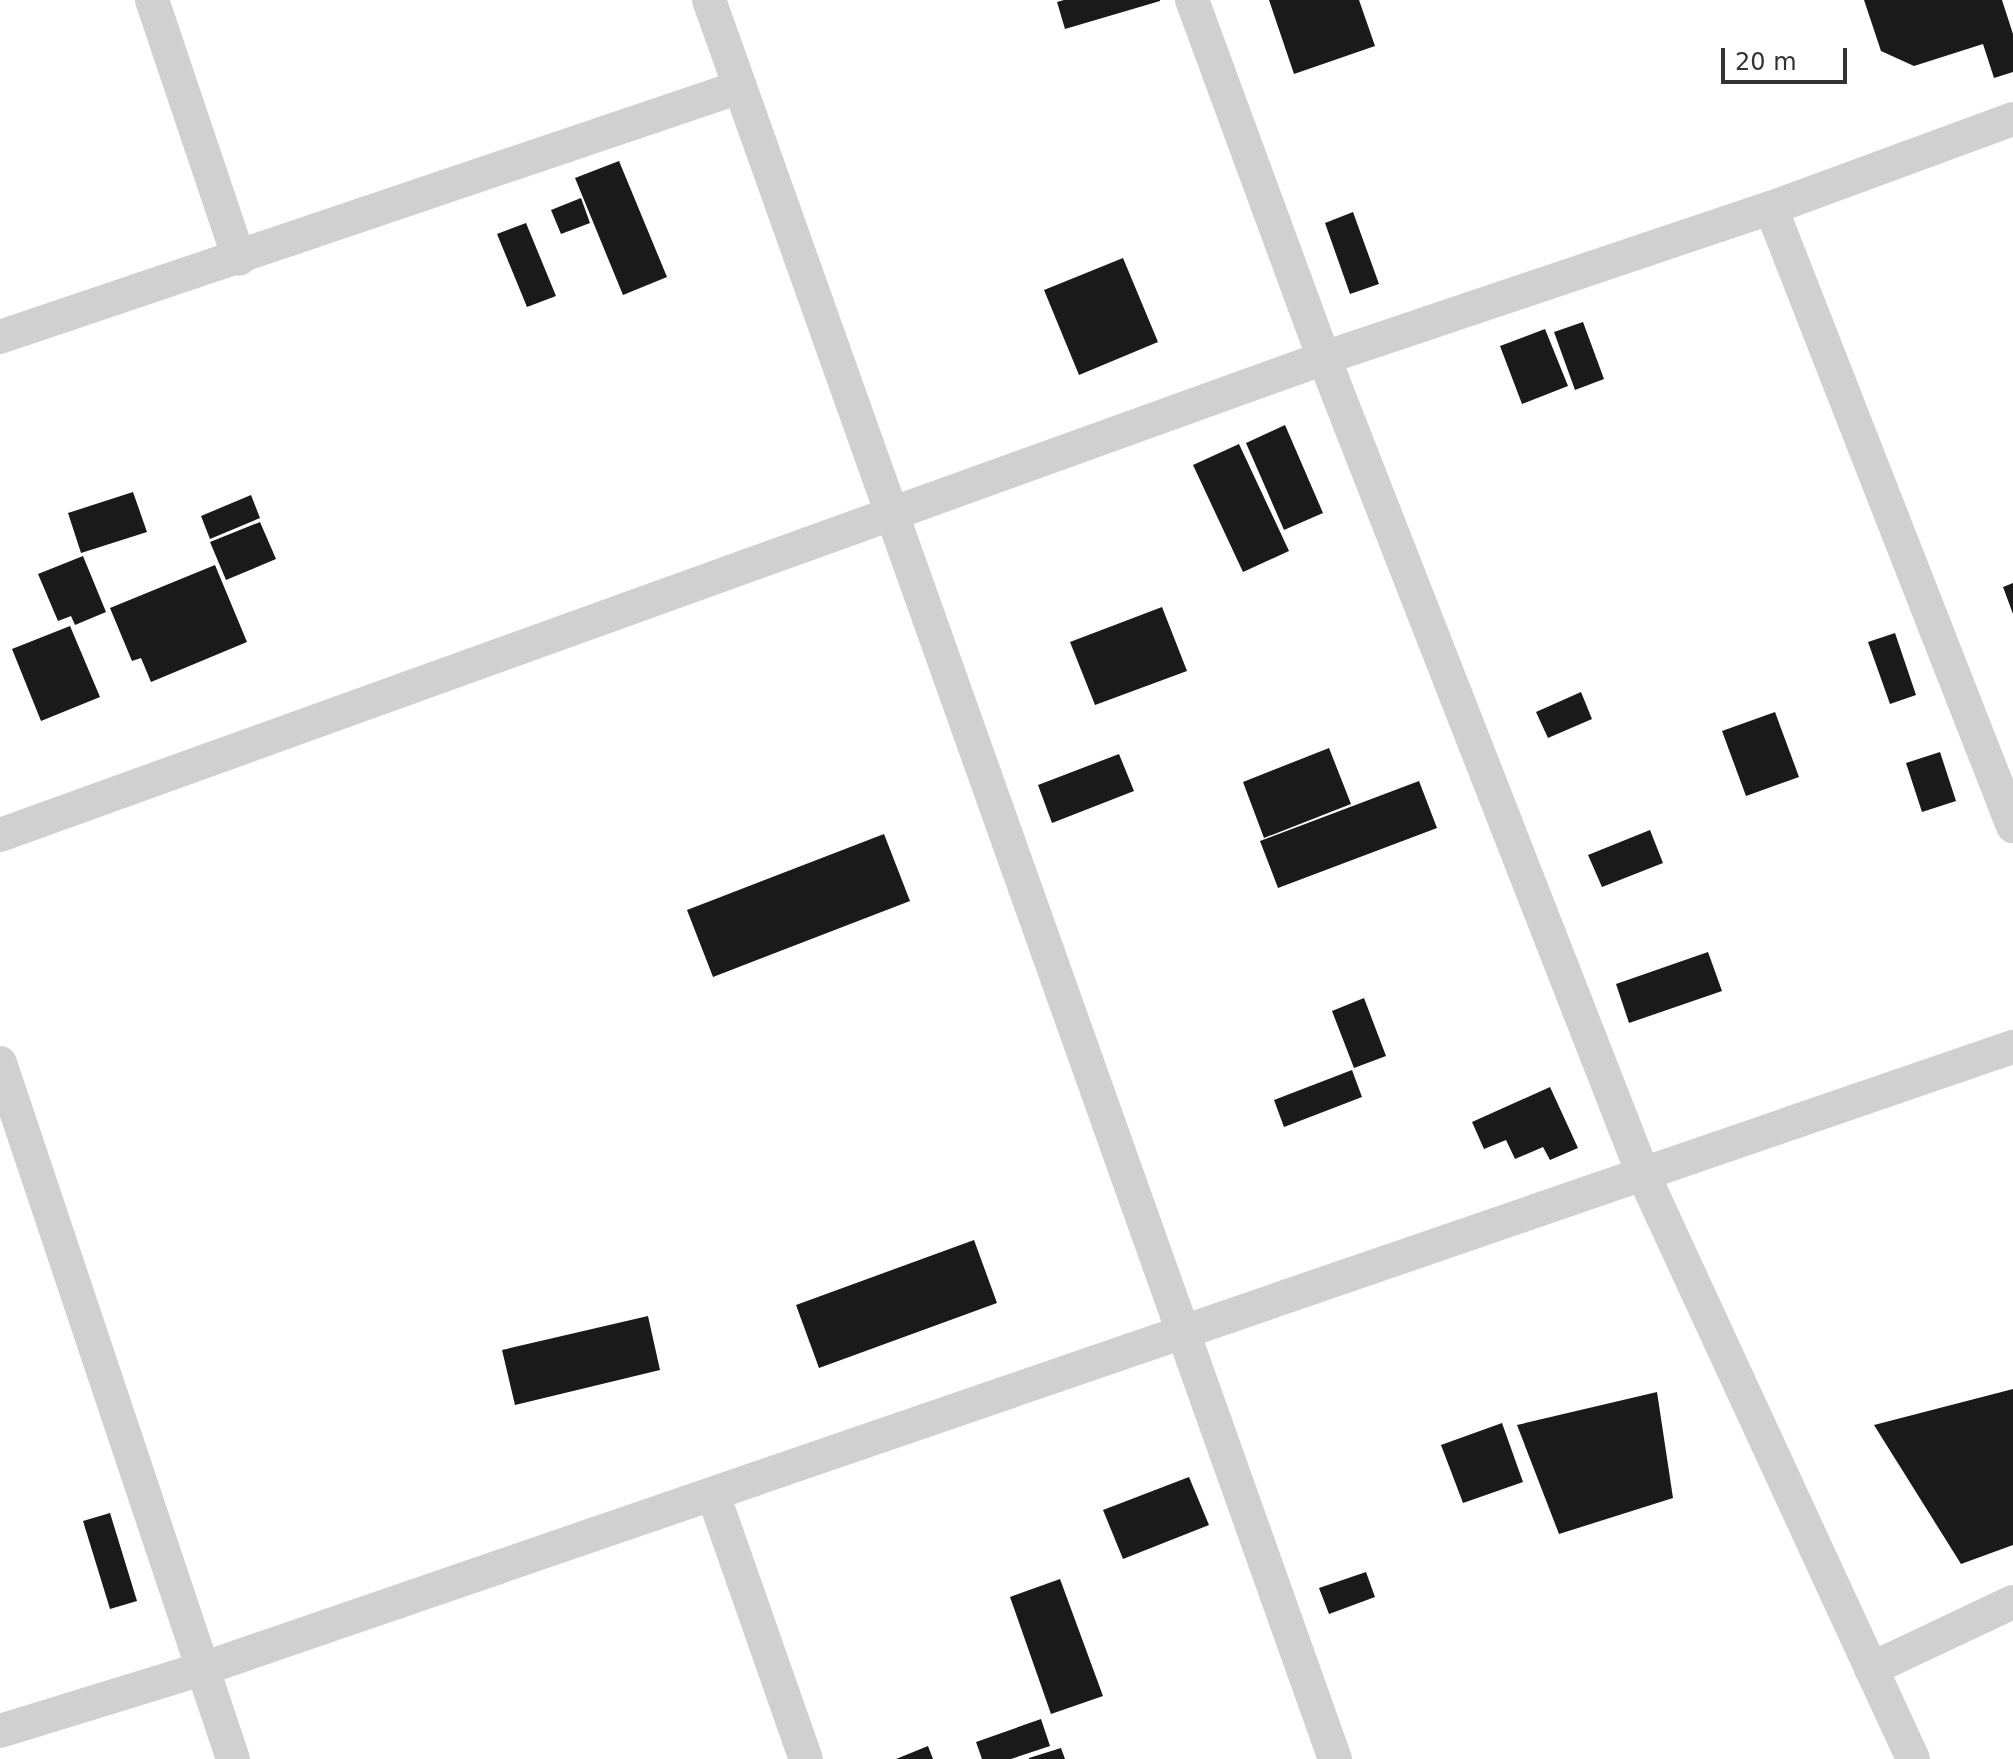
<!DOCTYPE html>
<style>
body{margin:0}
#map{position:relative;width:2013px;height:1759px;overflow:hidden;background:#fff;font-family:"DejaVu Sans",sans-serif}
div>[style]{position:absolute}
.building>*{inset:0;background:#1a1a1a}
.street>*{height:34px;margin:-17px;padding:0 17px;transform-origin:17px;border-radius:17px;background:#d0d0d0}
span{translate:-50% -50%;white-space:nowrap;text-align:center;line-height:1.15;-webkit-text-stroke:8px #fff;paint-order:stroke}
.scale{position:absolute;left:1721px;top:48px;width:126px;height:36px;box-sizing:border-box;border:4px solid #333;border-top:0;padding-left:10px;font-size:24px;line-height:28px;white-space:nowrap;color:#333;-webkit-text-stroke:6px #fff;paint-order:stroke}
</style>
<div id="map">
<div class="building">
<div style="clip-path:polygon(1064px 0,1160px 0,1160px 1px,1065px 29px,1057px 2px)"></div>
<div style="clip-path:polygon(1269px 0,1359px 0,1375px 46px,1294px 74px)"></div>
<div style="clip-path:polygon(1864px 0,2002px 0,2013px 34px,2013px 72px,1994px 78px,1983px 44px,1914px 66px,1881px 51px)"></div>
<div style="clip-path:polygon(619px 161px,667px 277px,623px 295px,575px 178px)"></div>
<div style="clip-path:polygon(581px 198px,590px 223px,561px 234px,551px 210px)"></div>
<div style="clip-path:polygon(1353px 212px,1379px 284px,1350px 294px,1325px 223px)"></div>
<div style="clip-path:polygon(526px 223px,556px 296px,527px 307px,497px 234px)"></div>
<div style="clip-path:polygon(1123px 258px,1158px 342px,1079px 375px,1044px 290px)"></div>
<div style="clip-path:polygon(1583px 322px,1604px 379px,1575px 390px,1554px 332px)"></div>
<div style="clip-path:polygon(1545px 329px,1568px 386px,1522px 404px,1500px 346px)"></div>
<div style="clip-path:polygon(1285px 425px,1323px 513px,1284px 530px,1246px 443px)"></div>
<div style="clip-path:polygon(1239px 444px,1289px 551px,1243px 572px,1193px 465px)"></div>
<div style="clip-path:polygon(133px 492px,147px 532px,81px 553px,68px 513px)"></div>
<div style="clip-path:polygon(251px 495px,260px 518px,210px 539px,201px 516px)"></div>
<div style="clip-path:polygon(260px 522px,276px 559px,226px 580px,210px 542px)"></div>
<div style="clip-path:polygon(83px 556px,106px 612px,75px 625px,71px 616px,58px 621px,38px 574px)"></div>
<div style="clip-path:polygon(215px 565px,247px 642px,151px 682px,141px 658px,132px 661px,110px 608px)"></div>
<div style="clip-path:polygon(2013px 583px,2013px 614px,2003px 587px)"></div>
<div style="clip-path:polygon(1162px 607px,1187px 671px,1095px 705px,1070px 642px)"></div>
<div style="clip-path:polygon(70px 626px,100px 697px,41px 721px,12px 649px)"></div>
<div style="clip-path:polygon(1895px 633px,1916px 695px,1890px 704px,1868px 642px)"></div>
<div style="clip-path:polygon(1581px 692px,1592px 719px,1548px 738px,1536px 712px)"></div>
<div style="clip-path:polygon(1775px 712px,1799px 777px,1746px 796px,1722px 731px)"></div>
<div style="clip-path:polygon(1329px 748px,1351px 804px,1264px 838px,1243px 782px)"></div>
<div style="clip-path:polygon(1940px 752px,1956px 801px,1922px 812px,1906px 763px)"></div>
<div style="clip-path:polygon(1119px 754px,1134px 791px,1052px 823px,1038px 785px)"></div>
<div style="clip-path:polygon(1419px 781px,1437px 828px,1278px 888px,1260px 841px)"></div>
<div style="clip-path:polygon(1650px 830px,1663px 863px,1602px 887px,1588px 855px)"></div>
<div style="clip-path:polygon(884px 834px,910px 901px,713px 977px,687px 910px)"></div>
<div style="clip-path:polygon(1708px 952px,1722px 991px,1629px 1023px,1616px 984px)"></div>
<div style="clip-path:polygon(1364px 998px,1386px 1056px,1354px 1068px,1332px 1011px)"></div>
<div style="clip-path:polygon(1352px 1070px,1362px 1097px,1284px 1127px,1274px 1100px)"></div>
<div style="clip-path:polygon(1550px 1087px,1578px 1148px,1550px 1160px,1543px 1147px,1515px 1159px,1506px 1140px,1484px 1149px,1472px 1122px)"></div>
<div style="clip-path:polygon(974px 1240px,997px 1303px,819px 1368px,796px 1305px)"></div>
<div style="clip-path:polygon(648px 1316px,660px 1370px,515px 1405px,502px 1350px)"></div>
<div style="clip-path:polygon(2013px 1389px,2013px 1545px,1961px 1564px,1874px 1425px)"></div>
<div style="clip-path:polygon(1657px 1392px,1673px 1498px,1559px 1534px,1517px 1425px)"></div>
<div style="clip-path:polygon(1502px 1423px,1523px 1482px,1463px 1503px,1441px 1445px)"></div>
<div style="clip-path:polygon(1189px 1477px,1209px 1525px,1123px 1559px,1103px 1510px)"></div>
<div style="clip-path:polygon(110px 1513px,137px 1601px,110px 1609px,83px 1521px)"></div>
<div style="clip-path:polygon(1366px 1572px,1375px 1597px,1329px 1614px,1319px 1588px)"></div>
<div style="clip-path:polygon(1060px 1579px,1103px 1696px,1051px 1714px,1010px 1597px)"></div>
<div style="clip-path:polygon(1041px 1719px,1050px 1746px,1011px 1759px,982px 1759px,976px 1742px)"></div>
<div style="clip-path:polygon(928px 1746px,933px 1759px,896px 1759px)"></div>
<div style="clip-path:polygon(1061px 1748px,1065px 1759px,1029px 1759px,1029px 1758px)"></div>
</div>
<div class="street">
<div style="left:152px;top:0;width:273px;rotate:71.4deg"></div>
<div style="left:709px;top:0;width:1867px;rotate:70.41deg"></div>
<div style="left:1192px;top:0;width:382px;rotate:69.8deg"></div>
<div style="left:1324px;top:358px;width:876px;rotate:68.65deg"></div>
<div style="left:1643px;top:1174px;width:644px;rotate:65.22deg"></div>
<div style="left:1771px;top:208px;width:664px;rotate:68.62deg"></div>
<div style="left:0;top:337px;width:781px;rotate:-18.67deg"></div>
<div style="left:0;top:835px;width:1407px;rotate:-19.81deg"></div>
<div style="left:1324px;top:358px;width:471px;rotate:-18.6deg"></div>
<div style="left:1771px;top:208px;width:258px;rotate:-20.2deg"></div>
<div style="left:0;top:1063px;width:734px;rotate:71.49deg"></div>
<div style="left:713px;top:1494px;width:281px;rotate:70.7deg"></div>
<div style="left:1871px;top:1669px;width:157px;rotate:-25.3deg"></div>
<div style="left:0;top:1731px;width:211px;rotate:-17.1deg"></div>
<div style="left:202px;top:1669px;width:1915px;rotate:-18.96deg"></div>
</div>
<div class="scale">20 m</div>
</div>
